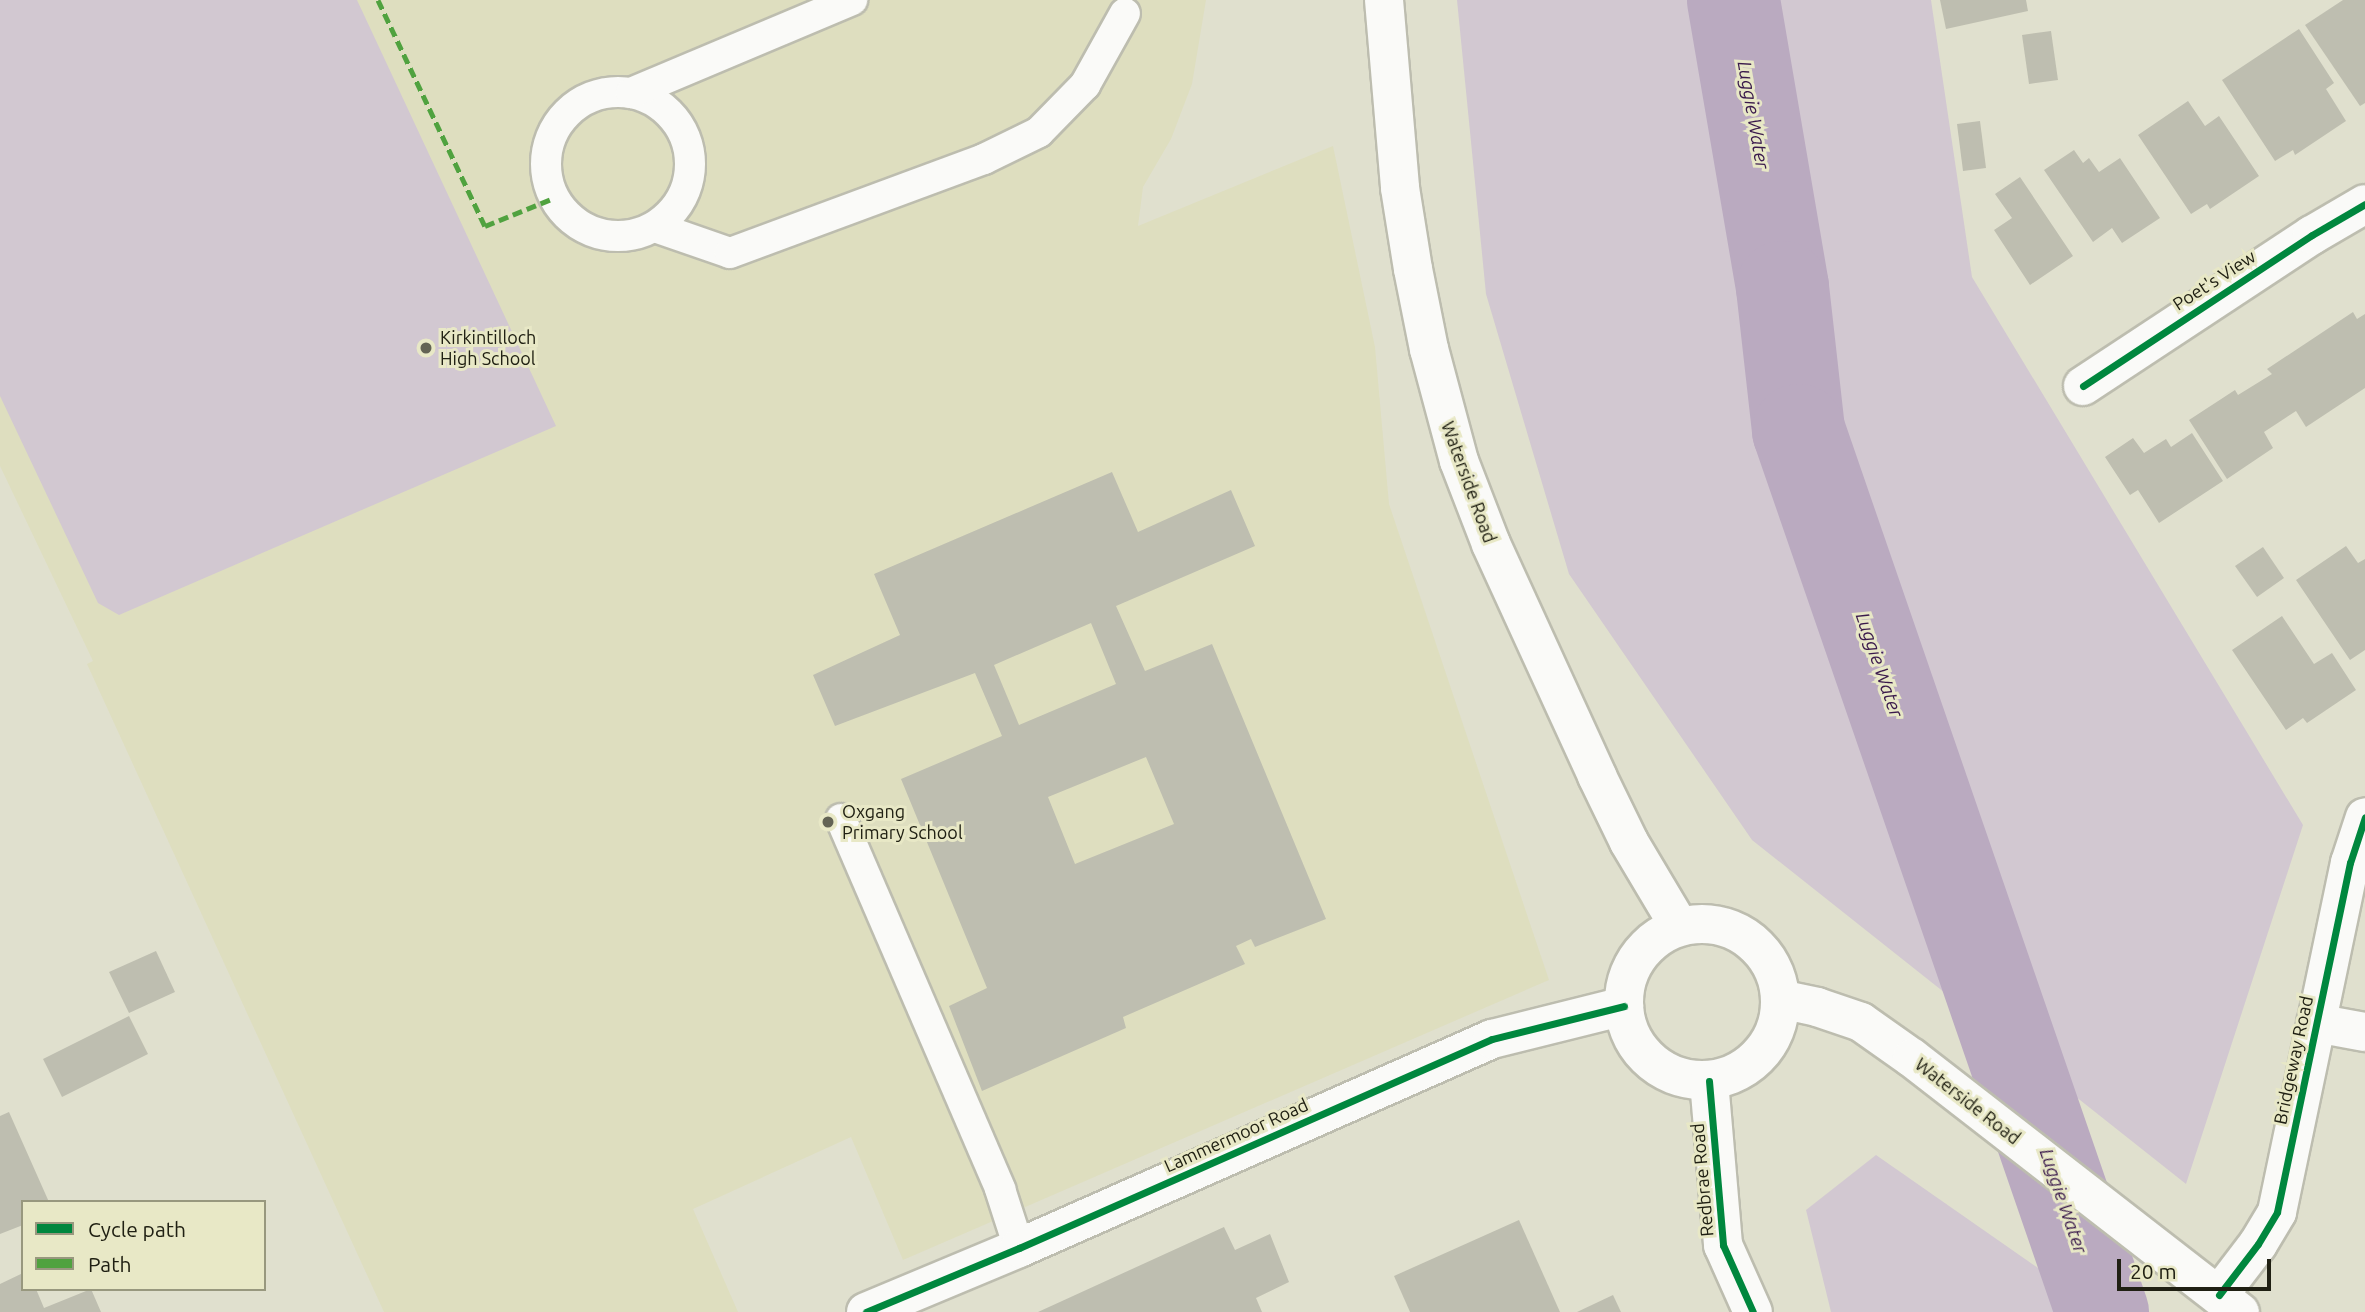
<!DOCTYPE html>
<style>
body{margin:0}
#map{position:relative;width:2365px;height:1312px;overflow:hidden;background:#e0e0ce;font-family:Ubuntu,sans-serif}
div>[style]{position:absolute}
.built>*{inset:0;background:#dedebf}
.green>*{inset:0;background:#d2c8d1}
.river>*{height:93px;margin:-46.5px;padding:0 46.5px;transform-origin:46.5px;border-radius:46.5px;background:#baaac0}
.building>*{inset:0;background:#bebeb0}
.roads{filter:drop-shadow(2px 0 #bdbdaf) drop-shadow(-2px 0 #bdbdaf) drop-shadow(0 2px #bdbdaf) drop-shadow(0 -2px #bdbdaf)}
.lane>*{height:30px;margin:-15px;padding:0 15px;transform-origin:15px;border-radius:15px;background:#fafaf8}
.lane>.ring{margin:-15px;padding:0;box-sizing:content-box;background:none;border:30px solid #fafaf8;border-radius:50%}
.street>*{height:38px;margin:-19px;padding:0 19px;transform-origin:19px;border-radius:19px;background:#fafaf8}
.secondary>*{height:38px;margin:-19px;padding:0 19px;transform-origin:19px;border-radius:19px;background:#fafaf8}
.secondary>.ring{margin:-19px;padding:0;box-sizing:content-box;background:none;border:38px solid #fafaf8;border-radius:50%}
.quiet>*{height:5px;margin-top:-2.5px;transform-origin:0;background:repeating-linear-gradient(90deg,#50a23f 0 10px,transparent 0 15px)}
.cycleway>*{height:7px;margin:-3.5px;padding:0 3.5px;transform-origin:3.5px;border-radius:3.5px;background:#00873e}
.dots>*{width:19px;height:19px;translate:-50% -50%;box-sizing:border-box;border:4px solid #e8e8c6;border-radius:50%}
span{translate:-50% -50%;white-space:nowrap;text-align:center;line-height:1.15;-webkit-text-stroke:6px #e8e8c6;paint-order:stroke}
.street-label{font-size:18px;color:#202013}
.poi-label{font-size:18px;color:#202013}
.left{translate:0 -50%;text-align:left}
.water-label{font-size:19px;color:#3a1a4c;font-style:italic}
.legend{position:absolute;left:21px;top:1200px;width:245px;height:91px;box-sizing:border-box;background:#e8e8c6;border:2px solid #98987e;margin:0;padding:9px 12px;list-style:none;font-size:21px;color:#202013}
.legend li{display:flex;align-items:center;gap:14px;height:35px}
.legend b{width:35px;border:2px solid #98987e}
.scale{position:absolute;left:2117px;top:1259px;width:154px;height:32px;box-sizing:border-box;border:4px solid #202013;border-top:0;padding-left:9px;font-size:21px;line-height:24px;white-space:nowrap;color:#202013;-webkit-text-stroke:5px #e8e8c6;paint-order:stroke}
</style>
<div id="map">
<div class="built">
<div style="clip-path:polygon(0 0,1206px 0,1192px 84px,1171px 139px,1143px 187px,1138px 226px,1333px 146px,1375px 347px,1389px 504px,1549px 980px,903px 1260px,851px 1137px,693px 1209px,738px 1312px,384px 1312px,87px 664px,93px 661px,0 466px)"></div>
</div>
<div class="green">
<div style="clip-path:polygon(0 0,357px 0,556px 426px,119px 615px,98px 603px,0 396px)"></div>
<div style="clip-path:polygon(1457px 0,1931px 0,1972px 277px,2303px 825px,2186px 1184px,1752px 840px,1569px 574px,1486px 294px)"></div>
<div style="clip-path:polygon(1876px 1155px,2101px 1312px,1831px 1312px,1806px 1210px)"></div>
</div>
<div class="river">
<div style="left:1733px;top:0;width:291px;rotate:80.3deg"></div>
<div style="left:1782px;top:287px;width:144px;rotate:83.6deg"></div>
<div style="left:1798px;top:430px;width:933px;rotate:70.98deg"></div>
</div>
<div class="building">
<div style="clip-path:polygon(1940px 0,2026px 0,2028px 11px,1946px 29px)"></div>
<div style="clip-path:polygon(2343px 0,2365px 0,2365px 103px,2360px 106px,2305px 25px)"></div>
<div style="clip-path:polygon(2299px 29px,2334px 83px,2326px 89px,2346px 121px,2295px 155px,2293px 150px,2275px 161px,2222px 80px)"></div>
<div style="clip-path:polygon(2051px 31px,2058px 80px,2029px 84px,2022px 35px)"></div>
<div style="clip-path:polygon(2188px 101px,2205px 126px,2219px 116px,2259px 176px,2210px 209px,2207px 204px,2191px 214px,2138px 135px)"></div>
<div style="clip-path:polygon(1980px 121px,1986px 168px,1963px 171px,1957px 124px)"></div>
<div style="clip-path:polygon(2074px 150px,2083px 163px,2089px 158px,2099px 172px,2120px 158px,2160px 218px,2122px 243px,2112px 228px,2093px 242px,2044px 170px)"></div>
<div style="clip-path:polygon(2020px 177px,2073px 256px,2030px 285px,1994px 230px,2012px 218px,1995px 194px)"></div>
<div style="clip-path:polygon(2353px 312px,2357px 319px,2365px 314px,2365px 388px,2306px 427px,2296px 411px,2264px 432px,2273px 448px,2227px 479px,2189px 420px,2235px 390px,2238px 395px,2272px 374px,2267px 369px)"></div>
<div style="clip-path:polygon(2192px 433px,2223px 481px,2159px 523px,2138px 490px,2130px 495px,2105px 457px,2133px 438px,2144px 453px,2166px 439px,2171px 447px)"></div>
<div style="clip-path:polygon(evenodd,1112px 472px,1138px 532px,1231px 490px,1255px 546px,1116px 606px,1145px 671px,1212px 644px,1326px 919px,1255px 947px,1251px 939px,1236px 946px,1245px 964px,1123px 1017px,1126px 1028px,982px 1091px,949px 1006px,987px 988px,901px 779px,1002px 736px,975px 673px,835px 726px,813px 675px,900px 635px,874px 574px,1112px 472px,1091px 623px,1116px 684px,1019px 725px,994px 665px,1091px 623px,1112px 472px,1146px 757px,1174px 824px,1075px 864px,1048px 797px,1146px 757px)"></div>
<div style="clip-path:polygon(2346px 546px,2358px 563px,2365px 559px,2365px 650px,2350px 660px,2296px 580px)"></div>
<div style="clip-path:polygon(2263px 547px,2284px 578px,2257px 597px,2235px 566px)"></div>
<div style="clip-path:polygon(2282px 616px,2314px 664px,2332px 653px,2356px 690px,2307px 723px,2303px 718px,2286px 730px,2232px 650px)"></div>
<div style="clip-path:polygon(156px 951px,175px 992px,129px 1013px,109px 972px)"></div>
<div style="clip-path:polygon(129px 1016px,148px 1054px,62px 1097px,43px 1059px)"></div>
<div style="clip-path:polygon(9px 1112px,49px 1202px,23px 1202px,23px 1225px,0 1234px,0 1116px)"></div>
<div style="clip-path:polygon(1519px 1220px,1560px 1312px,1410px 1312px,1394px 1276px)"></div>
<div style="clip-path:polygon(1224px 1227px,1235px 1250px,1270px 1234px,1289px 1282px,1256px 1298px,1262px 1312px,1038px 1312px)"></div>
<div style="clip-path:polygon(23px 1273px,23px 1289px,36px 1289px,44px 1308px,91px 1289px,101px 1312px,0 1312px,0 1284px)"></div>
<div style="clip-path:polygon(1613px 1295px,1621px 1312px,1577px 1312px)"></div>
</div>
<div class="roads">
<div class="lane">
<div class="ring" style="left:546px;top:92px;width:114px;height:114px"></div>
<div style="left:631px;top:93px;width:240px;rotate:-22.8deg"></div>
<div style="left:655px;top:227px;width:79px;rotate:19.1deg"></div>
<div style="left:730px;top:253px;width:271px;rotate:-20.3deg"></div>
<div style="left:984px;top:159px;width:61px;rotate:-26.1deg"></div>
<div style="left:1039px;top:132px;width:66px;rotate:-45.6deg"></div>
<div style="left:1085px;top:85px;width:82px;rotate:-60.9deg"></div>
<div style="left:841px;top:819px;width:403px;rotate:66.7deg"></div>
<div style="left:1000px;top:1189px;width:62px;rotate:72.1deg"></div>
</div>
<div class="street">
<div style="left:2083px;top:386px;width:274px;rotate:-33.4deg"></div>
<div style="left:2312px;top:235px;width:61px;rotate:-30.3deg"></div>
<div style="left:2316px;top:1023px;width:50px;rotate:10.4deg"></div>
<div style="left:2219px;top:1295px;width:64px;rotate:-52.6deg"></div>
<div style="left:2258px;top:1244px;width:37px;rotate:-59deg"></div>
<div style="left:2277px;top:1212px;width:357px;rotate:-78.2deg"></div>
<div style="left:2350px;top:863px;width:48px;rotate:-71.9deg"></div>
<div style="left:866px;top:1312px;width:166px;rotate:-22.7deg"></div>
<div style="left:1019px;top:1248px;width:517px;rotate:-23.84deg"></div>
<div style="left:1492px;top:1039px;width:136px;rotate:-14deg"></div>
</div>
<div class="secondary">
<div style="left:1384px;top:0;width:189px;rotate:85.1deg"></div>
<div style="left:1400px;top:188px;width:82px;rotate:80.9deg"></div>
<div style="left:1413px;top:269px;width:82px;rotate:78.7deg"></div>
<div style="left:1429px;top:349px;width:116px;rotate:75deg"></div>
<div style="left:1459px;top:461px;width:89px;rotate:68.9deg"></div>
<div style="left:1491px;top:544px;width:255px;rotate:65.4deg"></div>
<div style="left:1597px;top:776px;width:73px;rotate:64.1deg"></div>
<div style="left:1629px;top:842px;width:98px;rotate:59.2deg"></div>
<div class="ring" style="left:1624px;top:924px;width:118px;height:118px"></div>
<div style="left:1780px;top:999px;width:38px;rotate:12deg"></div>
<div style="left:1817px;top:1007px;width:46px;rotate:18.8deg"></div>
<div style="left:1861px;top:1022px;width:62px;rotate:35.2deg"></div>
<div style="left:1912px;top:1058px;width:415px;rotate:37.8deg"></div>
<div style="left:1709px;top:1081px;width:165px;rotate:85.1deg"></div>
<div style="left:1723px;top:1245px;width:73px;rotate:65.9deg"></div>
</div>
</div>
<div class="quiet">
<div style="left:378px;top:0;width:250px;rotate:64.7deg"></div>
<div style="left:485px;top:226px;width:74px;rotate:-22.1deg"></div>
</div>
<div class="cycleway">
<div style="left:2083px;top:386px;width:274px;rotate:-33.4deg"></div>
<div style="left:2312px;top:235px;width:61px;rotate:-30.3deg"></div>
<div style="left:1709px;top:1081px;width:165px;rotate:85.1deg"></div>
<div style="left:1723px;top:1245px;width:73px;rotate:65.9deg"></div>
<div style="left:2219px;top:1295px;width:64px;rotate:-52.6deg"></div>
<div style="left:2258px;top:1244px;width:37px;rotate:-59deg"></div>
<div style="left:2277px;top:1212px;width:357px;rotate:-78.2deg"></div>
<div style="left:2350px;top:863px;width:48px;rotate:-71.9deg"></div>
<div style="left:866px;top:1312px;width:166px;rotate:-22.7deg"></div>
<div style="left:1019px;top:1248px;width:517px;rotate:-23.84deg"></div>
<div style="left:1492px;top:1039px;width:136px;rotate:-14deg"></div>
</div>
<div class="dots">
<div style="left:426px;top:348px;background:#636354"></div>
<div style="left:828px;top:822px;background:#636354"></div>
</div>
<div class="street-label">
<span style="left:2214px;top:280px;rotate:-33deg">Poet's View</span>
<span style="left:1469px;top:482px;rotate:70deg">Waterside Road</span>
<span style="left:2293px;top:1060px;rotate:-78deg">Bridgeway Road</span>
<span style="left:1968px;top:1101px;rotate:38deg">Waterside Road</span>
<span style="left:1236px;top:1135px;rotate:-24deg">Lammermoor Road</span>
<span style="left:1702px;top:1180px;rotate:-95deg">Redbrae Road</span>
</div>
<div class="poi-label">
<span class="left" style="left:440px;top:348px">Kirkintilloch<br>High School</span>
<span class="left" style="left:842px;top:822px">Oxgang<br>Primary School</span>
</div>
<div class="water-label">
<span style="left:1753px;top:115px;rotate:80deg">Luggie Water</span>
<span style="left:1879px;top:665px;rotate:71deg">Luggie Water</span>
<span style="left:2063px;top:1201px;rotate:71deg">Luggie Water</span>
</div>
<ul class="legend">
<li><b style="height:9px;background:#00873e"></b>Cycle path</li>
<li><b style="height:9px;background:#50a23f"></b>Path</li>
</ul>
<div class="scale">20 m</div>
</div>
